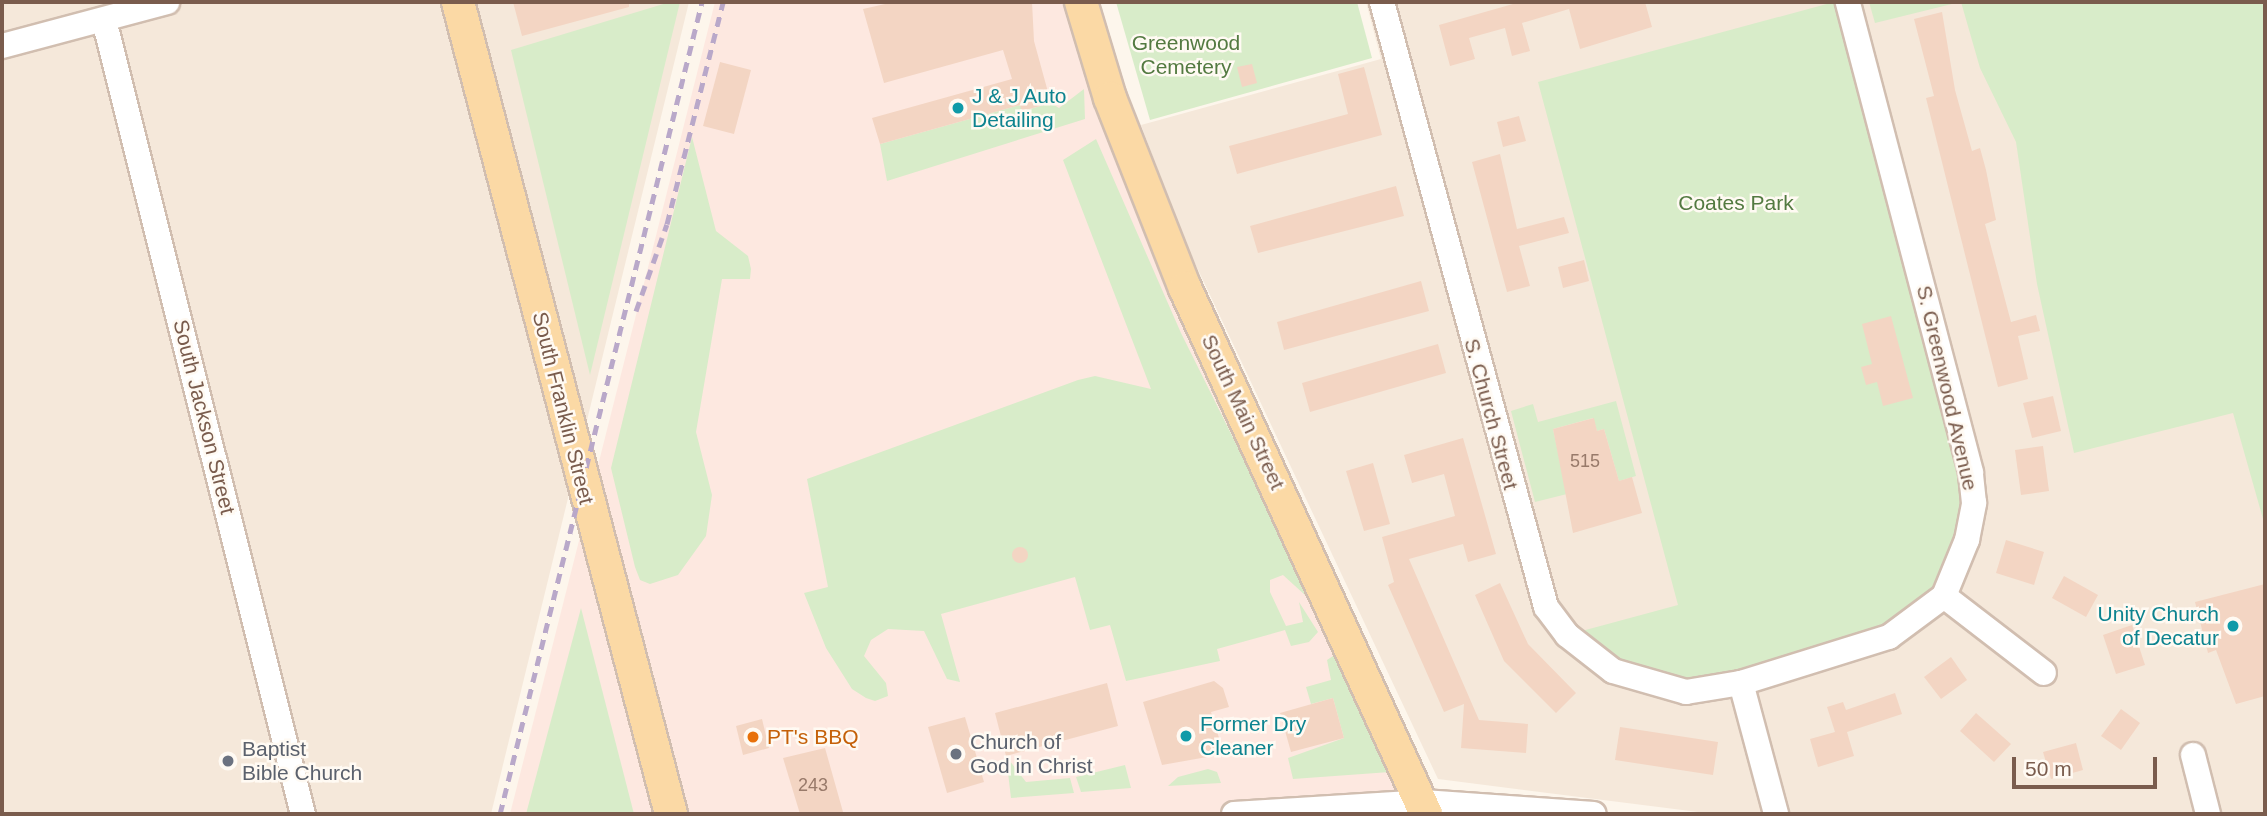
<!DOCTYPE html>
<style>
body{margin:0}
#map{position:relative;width:2267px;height:816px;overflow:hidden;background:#fdf6ec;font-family:Helvetica,sans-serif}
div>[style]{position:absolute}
.residential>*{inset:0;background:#f5e8da}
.commercial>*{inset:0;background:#fde8e0}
.green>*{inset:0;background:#d8ecc9}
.building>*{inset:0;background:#f3d5c3}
.round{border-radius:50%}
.roads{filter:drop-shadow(2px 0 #d1beb0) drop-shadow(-2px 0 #d1beb0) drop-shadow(0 2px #d1beb0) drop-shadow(0 -2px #d1beb0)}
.minor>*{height:24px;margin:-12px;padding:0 12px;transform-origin:12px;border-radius:12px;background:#fff}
.major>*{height:32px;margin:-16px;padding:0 16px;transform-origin:16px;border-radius:16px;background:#fbd9a5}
.rail>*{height:5px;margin-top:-2.5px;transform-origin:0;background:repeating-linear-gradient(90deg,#b9a8c9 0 10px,transparent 0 17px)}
.dots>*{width:19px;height:19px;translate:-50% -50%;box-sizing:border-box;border:4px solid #fffaf3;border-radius:50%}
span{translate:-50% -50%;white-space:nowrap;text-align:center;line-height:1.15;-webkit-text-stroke:5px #fffaf3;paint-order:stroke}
.number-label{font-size:18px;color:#987a6a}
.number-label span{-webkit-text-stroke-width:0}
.park-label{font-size:21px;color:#537a41}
.culture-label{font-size:21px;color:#0d838f}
.left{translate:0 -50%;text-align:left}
.right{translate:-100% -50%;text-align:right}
.street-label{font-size:21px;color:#7a5c4d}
.food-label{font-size:21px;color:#c56008}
.worship-label{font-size:21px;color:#5b616d}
.frame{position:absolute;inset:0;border:4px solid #7a5c4d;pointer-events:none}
.scale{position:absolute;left:2012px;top:757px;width:145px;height:32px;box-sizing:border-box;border:4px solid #7a5c4d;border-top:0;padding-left:9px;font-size:21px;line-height:24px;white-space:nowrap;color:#7a5c4d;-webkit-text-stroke:5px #fffaf3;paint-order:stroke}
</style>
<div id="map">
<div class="residential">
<div style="clip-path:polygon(2px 2px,689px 2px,491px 814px,2px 814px)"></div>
<div style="clip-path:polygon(1366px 2px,2265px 2px,2265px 814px,1714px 814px,1438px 779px,1185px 242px,1141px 125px,1381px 59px)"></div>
</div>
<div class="commercial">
<div style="clip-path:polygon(715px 2px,1073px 2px,1417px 809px,1521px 814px,510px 814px)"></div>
</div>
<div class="green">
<div style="clip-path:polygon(670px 2px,680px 2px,590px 375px,511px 50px)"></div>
<div style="clip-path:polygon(1116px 2px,1357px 2px,1372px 58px,1150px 120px)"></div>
<div style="clip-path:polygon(1834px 2px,1848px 2px,1971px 472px,1944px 596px,1853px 652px,1655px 687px,1567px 635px,1678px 605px,1538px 82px)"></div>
<div style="clip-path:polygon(1869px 2px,1960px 2px,1875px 23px)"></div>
<div style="clip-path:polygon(1961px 2px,2265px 2px,2265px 526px,2233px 413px,2074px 453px,2037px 284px,2016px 142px,1980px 68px)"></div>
<div style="clip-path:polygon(1084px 89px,1085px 119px,887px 181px,880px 144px,1020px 105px,1023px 111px,1051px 103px,1059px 108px)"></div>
<div style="clip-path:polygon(692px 137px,716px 231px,748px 256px,751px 269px,750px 279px,722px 279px,696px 432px,712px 495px,706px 536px,678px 575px,650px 584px,640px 580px,635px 567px,611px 468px)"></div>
<div style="clip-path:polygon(1096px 139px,1181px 333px,1316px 605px,1283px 575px,1270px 580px,1270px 592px,1286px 626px,1303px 622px,1299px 602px,1318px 632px,1309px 642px,1291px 646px,1285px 630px,1217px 649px,1220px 661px,1126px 681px,1110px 625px,1090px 630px,1075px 577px,941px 614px,960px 682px,947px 679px,924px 631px,888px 629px,871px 640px,864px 656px,886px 683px,888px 696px,875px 701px,866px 698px,852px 689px,826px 648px,804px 593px,828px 587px,807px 479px,1078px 380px,1095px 376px,1151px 389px,1063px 160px)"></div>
<div style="clip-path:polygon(1616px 401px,1636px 476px,1619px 481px,1604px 429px,1597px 431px,1593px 418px,1553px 429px,1567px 494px,1535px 502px,1511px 411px,1533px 404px,1538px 422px)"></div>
<div style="clip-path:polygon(581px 608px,634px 814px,526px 814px)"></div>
<div style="clip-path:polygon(1336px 654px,1390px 772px,1293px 779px,1288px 758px,1344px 738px,1333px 698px,1311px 704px,1306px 687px,1331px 680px,1327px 660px)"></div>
<div style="clip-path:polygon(1006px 756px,1026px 782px,1070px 778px,1074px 793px,1011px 798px)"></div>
<div style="clip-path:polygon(1125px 765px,1131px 788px,1081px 792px,1076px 777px)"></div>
<div style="clip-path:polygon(1208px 769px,1217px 772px,1221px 783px,1168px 786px,1178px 777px)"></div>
</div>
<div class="building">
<div style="clip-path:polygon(513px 2px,629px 2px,629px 7px,522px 36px)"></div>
<div style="clip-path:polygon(894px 2px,1032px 2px,1034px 41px,1051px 103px,1022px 111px,1020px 105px,880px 144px,872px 118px,1012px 79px,1003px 50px,884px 83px,863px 9px)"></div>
<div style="clip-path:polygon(1520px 2px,1645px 2px,1652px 27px,1580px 49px,1569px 9px,1522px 23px,1530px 51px,1512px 56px,1505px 28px,1469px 38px,1475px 59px,1450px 66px,1439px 25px)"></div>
<div style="clip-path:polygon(1942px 12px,1955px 90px,1972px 151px,1980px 148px,1986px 170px,1996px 220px,1985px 224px,2011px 322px,2036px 315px,2040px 331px,2018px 336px,2028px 379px,1998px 387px,1926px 98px,1934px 96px,1914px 19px)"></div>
<div style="clip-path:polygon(720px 62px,751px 70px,734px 134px,703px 126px)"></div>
<div style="clip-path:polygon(1252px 64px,1257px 83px,1242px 87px,1237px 67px)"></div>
<div style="clip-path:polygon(1364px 67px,1382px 135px,1237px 174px,1229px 146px,1348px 114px,1338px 74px)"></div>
<div style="clip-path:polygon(1519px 116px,1526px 141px,1503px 147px,1497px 122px)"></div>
<div style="clip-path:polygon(1500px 154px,1517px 229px,1564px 217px,1569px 233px,1519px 246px,1530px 286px,1507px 292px,1472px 162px)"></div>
<div style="clip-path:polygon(1396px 186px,1404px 216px,1258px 253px,1250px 226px)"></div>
<div style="clip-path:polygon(1584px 260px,1589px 281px,1563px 288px,1558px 267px)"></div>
<div style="clip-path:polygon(1421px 281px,1429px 311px,1284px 350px,1277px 322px)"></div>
<div style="clip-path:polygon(1891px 316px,1913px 398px,1883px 406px,1877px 382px,1866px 385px,1861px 367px,1872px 364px,1862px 324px)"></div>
<div style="clip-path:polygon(1438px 344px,1446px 373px,1310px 412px,1302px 383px)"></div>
<div style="clip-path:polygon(2053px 396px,2061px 431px,2032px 438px,2023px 403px)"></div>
<div style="clip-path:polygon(1594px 418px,1597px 431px,1604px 429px,1619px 481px,1632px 477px,1642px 513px,1573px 533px,1553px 429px)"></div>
<div style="clip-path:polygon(1463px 438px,1496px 554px,1468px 562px,1463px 544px,1409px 559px,1479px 720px,1528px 724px,1526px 753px,1461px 748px,1464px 704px,1444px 712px,1388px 585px,1394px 582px,1382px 537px,1455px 516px,1444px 474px,1412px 483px,1404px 455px)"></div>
<div style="clip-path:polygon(2043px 446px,2049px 491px,2021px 495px,2015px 450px)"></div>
<div style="clip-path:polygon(1373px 463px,1390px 524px,1364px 531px,1346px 471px)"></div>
<div style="clip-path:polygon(2006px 540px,2044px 552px,2034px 585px,1996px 573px)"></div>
<div class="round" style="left:1012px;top:547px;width:16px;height:16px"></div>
<div style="clip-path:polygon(2064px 576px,2098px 595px,2086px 617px,2052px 598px)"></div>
<div style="clip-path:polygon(1500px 583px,1528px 644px,1576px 693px,1556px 713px,1504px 661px,1475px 595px)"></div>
<div style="clip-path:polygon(2265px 584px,2265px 696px,2236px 704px,2216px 650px,2208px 653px,2195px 602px)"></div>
<div style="clip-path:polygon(2132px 625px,2145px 665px,2116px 674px,2103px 635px)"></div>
<div style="clip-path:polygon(1951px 657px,1967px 680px,1941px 699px,1924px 677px)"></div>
<div style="clip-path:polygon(1214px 681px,1223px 688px,1229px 707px,1211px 712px,1224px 754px,1162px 765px,1143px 702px)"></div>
<div style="clip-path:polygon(1107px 683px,1118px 726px,1006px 756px,995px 713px)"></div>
<div style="clip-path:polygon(1895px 693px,1902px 714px,1847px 732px,1854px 756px,1818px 767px,1810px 739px,1835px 732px,1827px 707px,1843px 702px,1846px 710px)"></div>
<div style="clip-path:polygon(1333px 698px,1344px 738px,1291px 752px,1280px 713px)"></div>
<div style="clip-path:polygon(2121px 709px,2140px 723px,2121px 750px,2101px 736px)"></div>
<div style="clip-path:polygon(1976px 713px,2011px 744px,1994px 762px,1960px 731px)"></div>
<div style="clip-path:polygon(965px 717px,984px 782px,947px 793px,928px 727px)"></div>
<div style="clip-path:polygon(762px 719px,769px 748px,743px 755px,736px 726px)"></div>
<div style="clip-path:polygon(1620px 727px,1718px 742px,1713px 775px,1615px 760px)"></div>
<div style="clip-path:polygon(2076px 743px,2083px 770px,2051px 779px,2043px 752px)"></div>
<div style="clip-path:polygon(825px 748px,843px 812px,800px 814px,783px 758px)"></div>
</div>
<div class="roads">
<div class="minor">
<div style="left:1382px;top:2px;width:627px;rotate:74.83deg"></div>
<div style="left:1546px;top:607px;width:35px;rotate:53deg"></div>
<div style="left:1567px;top:635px;width:58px;rotate:38deg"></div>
<div style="left:1613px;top:671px;width:76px;rotate:16deg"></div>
<div style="left:1686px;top:692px;width:56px;rotate:-9.3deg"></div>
<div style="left:1741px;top:683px;width:155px;rotate:-17.3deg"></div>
<div style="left:1889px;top:637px;width:69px;rotate:-36.7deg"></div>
<div style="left:1944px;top:596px;width:61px;rotate:-67.7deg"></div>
<div style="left:1967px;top:540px;width:38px;rotate:-79deg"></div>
<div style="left:1974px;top:503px;width:31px;rotate:-96deg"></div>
<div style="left:1971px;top:472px;width:486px;rotate:-104.7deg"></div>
<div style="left:104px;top:20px;width:819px;rotate:75.93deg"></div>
<div style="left:2px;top:46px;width:171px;rotate:-14.9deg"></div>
<div style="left:1944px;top:596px;width:126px;rotate:37.6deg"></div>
<div style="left:1741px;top:683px;width:136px;rotate:75deg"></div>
<div style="left:2193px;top:755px;width:61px;rotate:75.7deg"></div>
<div style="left:1234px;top:814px;width:189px;rotate:-3.6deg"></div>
<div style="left:1423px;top:802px;width:171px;rotate:4deg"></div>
</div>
<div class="major">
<div style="left:458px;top:2px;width:839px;rotate:75.3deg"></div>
<div style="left:1081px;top:2px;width:100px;rotate:73.2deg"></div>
<div style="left:1110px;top:98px;width:204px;rotate:68.5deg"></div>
<div style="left:1185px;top:288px;width:579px;rotate:65.38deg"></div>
</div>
</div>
<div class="rail">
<div style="left:636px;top:311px;width:92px;rotate:-70.4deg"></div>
<div style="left:667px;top:224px;width:229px;rotate:-75.8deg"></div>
<div style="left:500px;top:814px;width:837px;rotate:-76.03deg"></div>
</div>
<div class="dots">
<div style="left:958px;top:108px;background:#0f9aa8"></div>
<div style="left:2233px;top:626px;background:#0f9aa8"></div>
<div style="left:1186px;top:736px;background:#0f9aa8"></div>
<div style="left:753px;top:737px;background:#e8710a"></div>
<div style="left:956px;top:754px;background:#6b7280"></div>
<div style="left:228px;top:761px;background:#6b7280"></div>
</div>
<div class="number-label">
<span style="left:1585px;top:461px">515</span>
<span style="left:813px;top:785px">243</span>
</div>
<div class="park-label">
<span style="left:1186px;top:55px">Greenwood<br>Cemetery</span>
<span style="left:1736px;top:203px">Coates Park</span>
</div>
<div class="culture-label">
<span class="left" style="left:972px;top:108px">J &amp; J Auto<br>Detailing</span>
<span class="right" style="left:2219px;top:626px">Unity Church<br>of Decatur</span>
<span class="left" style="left:1200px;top:736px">Former Dry<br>Cleaner</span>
</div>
<div class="street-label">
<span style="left:1947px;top:388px;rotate:77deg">S. Greenwood Avenue</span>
<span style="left:563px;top:408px;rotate:76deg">South Franklin Street</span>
<span style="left:1243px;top:412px;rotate:65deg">South Main Street</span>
<span style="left:1491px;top:414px;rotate:75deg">S. Church Street</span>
<span style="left:204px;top:417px;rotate:76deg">South Jackson Street</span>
</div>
<div class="food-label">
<span class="left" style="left:767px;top:737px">PT's BBQ</span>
</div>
<div class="worship-label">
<span class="left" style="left:970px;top:754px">Church of<br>God in Christ</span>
<span class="left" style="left:242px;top:761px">Baptist<br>Bible Church</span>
</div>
<div class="frame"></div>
<div class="scale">50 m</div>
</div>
